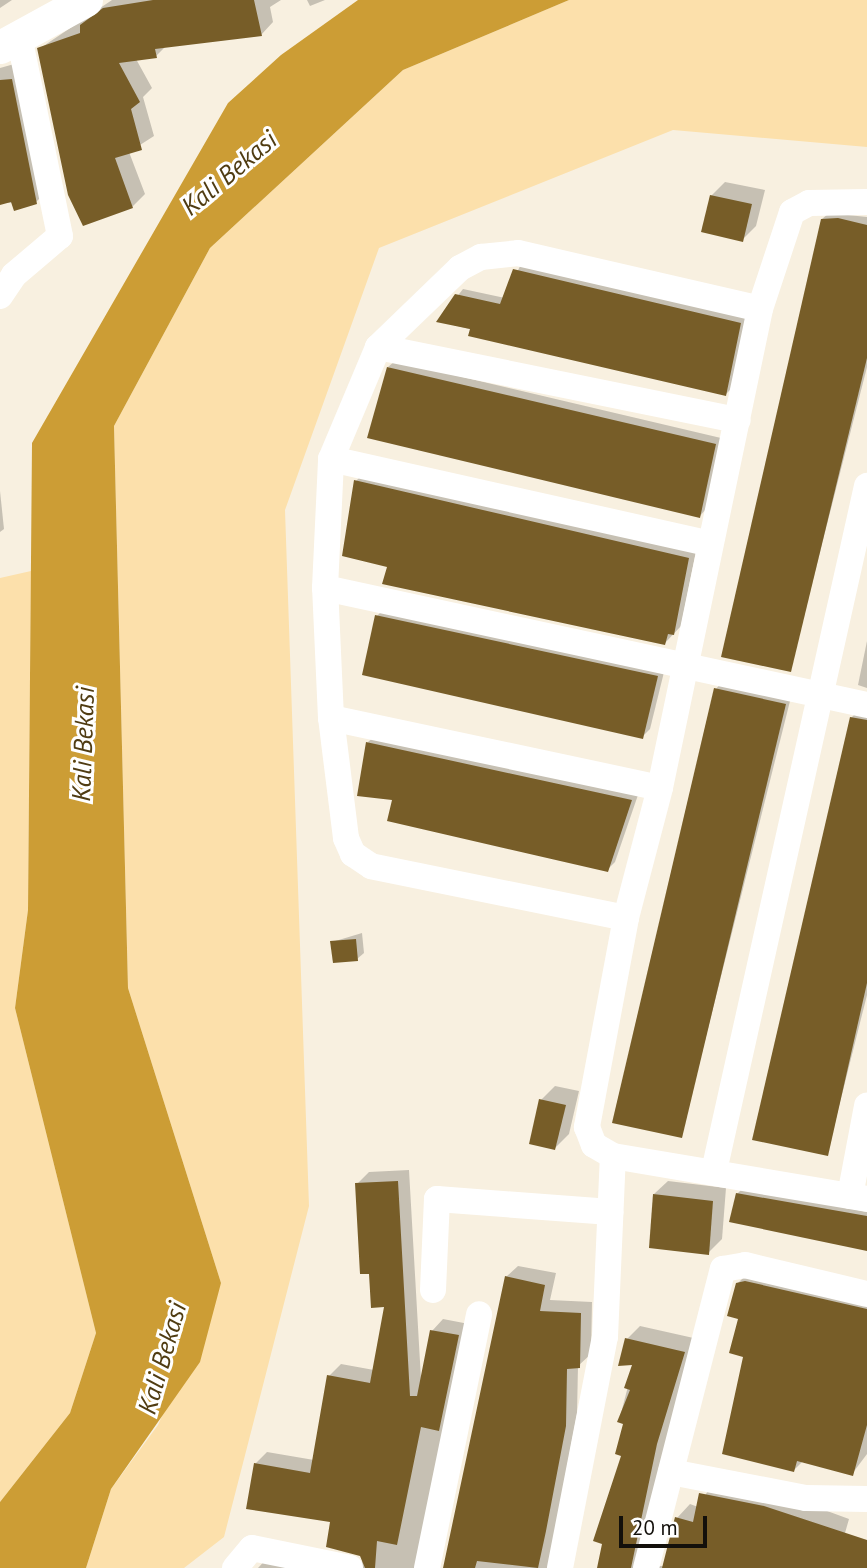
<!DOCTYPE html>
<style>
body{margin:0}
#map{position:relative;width:867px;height:1568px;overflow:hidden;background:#f8f0e0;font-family:"PT Sans",sans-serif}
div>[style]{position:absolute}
.green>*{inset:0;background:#fce0ab}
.water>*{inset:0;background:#cc9d35}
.shadow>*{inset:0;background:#0003}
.building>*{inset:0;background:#775d28}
.minor>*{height:26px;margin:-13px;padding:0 13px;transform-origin:13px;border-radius:13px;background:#fff}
.tertiary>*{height:33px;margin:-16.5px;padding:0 16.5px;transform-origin:16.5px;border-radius:16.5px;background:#fff}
span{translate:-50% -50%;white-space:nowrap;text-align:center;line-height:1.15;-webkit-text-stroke:6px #fff;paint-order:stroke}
.water-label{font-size:26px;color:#503c12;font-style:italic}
.scale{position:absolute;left:619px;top:1516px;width:88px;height:32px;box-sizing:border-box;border:4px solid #13100b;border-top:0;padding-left:9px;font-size:21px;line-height:24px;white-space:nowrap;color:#13100b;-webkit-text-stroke:5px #fff;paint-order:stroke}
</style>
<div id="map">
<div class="green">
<div style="clip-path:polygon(569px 0,867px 0,867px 147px,673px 130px,379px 248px,285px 510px,309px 1206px,224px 1537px,184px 1568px,86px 1568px,111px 1489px,158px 1425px,221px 1283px,128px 988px,114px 426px,210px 248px,403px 70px)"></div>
<div style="clip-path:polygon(31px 571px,28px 910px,15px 1008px,96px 1333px,70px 1413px,0 1502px,0 578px)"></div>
</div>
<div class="water">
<div style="clip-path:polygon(358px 0,569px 0,403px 70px,210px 248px,114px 426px,128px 988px,221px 1283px,200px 1362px,111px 1489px,86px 1568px,0 1568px,0 1502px,70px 1413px,96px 1333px,15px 1008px,28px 910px,32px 443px,228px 103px,281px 55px)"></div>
</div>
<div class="shadow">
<div style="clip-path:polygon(0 0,12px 0,0 8px)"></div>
<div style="clip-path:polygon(112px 0,281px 0,270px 7px,273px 22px,261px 35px,166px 46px,156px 56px,136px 59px,152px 88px,143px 97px,154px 136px,129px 152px,145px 194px,132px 207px,39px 49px)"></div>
<div style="clip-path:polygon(307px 0,325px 0,310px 6px)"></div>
<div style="clip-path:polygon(32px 59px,57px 181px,36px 202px,0 203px,0 68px)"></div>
<div style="clip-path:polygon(725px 182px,765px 190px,756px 226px,742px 240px,711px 196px)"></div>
<div style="clip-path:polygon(829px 213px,867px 217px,867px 367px,790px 670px,822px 219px)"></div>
<div style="clip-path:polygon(521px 264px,747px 317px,732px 388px,725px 395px,438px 321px,463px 289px,505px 298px)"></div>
<div style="clip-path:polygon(395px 361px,721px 438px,706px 509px,700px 516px,388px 367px)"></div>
<div style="clip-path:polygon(363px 474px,696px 551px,681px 626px,665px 643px,389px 565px,356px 481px)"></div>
<div style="clip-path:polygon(0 491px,4px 529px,0 532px)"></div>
<div style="clip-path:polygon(385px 608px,665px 668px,650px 729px,642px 737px,377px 616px)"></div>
<div style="clip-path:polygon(867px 641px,867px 688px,858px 685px)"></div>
<div style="clip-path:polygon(722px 682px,791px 697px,681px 1136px,716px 689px)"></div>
<div style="clip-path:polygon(858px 711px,867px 713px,867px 995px,827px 1154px,851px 718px)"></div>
<div style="clip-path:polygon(376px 735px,639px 792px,615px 862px,607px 870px,394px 799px,368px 742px)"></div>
<div style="clip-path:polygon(362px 933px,364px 953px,357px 959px,332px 942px)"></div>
<div style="clip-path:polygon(555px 1086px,579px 1091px,569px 1134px,555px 1148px,541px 1100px)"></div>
<div style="clip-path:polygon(409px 1170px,421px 1379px,432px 1331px,443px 1319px,469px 1324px,428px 1568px,363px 1568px,361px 1554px,332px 1520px,255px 1464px,267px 1452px,314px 1460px,329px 1376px,341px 1364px,374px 1370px,387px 1305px,371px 1272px,357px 1184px,369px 1172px)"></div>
<div style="clip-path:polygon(668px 1181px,726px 1188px,722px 1239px,708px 1253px,654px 1194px)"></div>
<div style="clip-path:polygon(744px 1187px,867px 1212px,867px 1250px,737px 1194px)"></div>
<div style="clip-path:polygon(518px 1266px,556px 1273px,550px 1300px,592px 1302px,591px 1354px,578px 1366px,577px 1414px,548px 1568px,445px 1568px,506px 1277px)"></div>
<div style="clip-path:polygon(750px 1271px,867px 1295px,867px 1454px,852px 1474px,803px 1461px,793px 1471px,745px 1355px,737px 1284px)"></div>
<div style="clip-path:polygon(640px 1326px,698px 1339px,648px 1566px,663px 1566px,677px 1518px,690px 1504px,698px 1507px,714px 1481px,778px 1493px,849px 1519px,835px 1568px,598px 1568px,623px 1454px,625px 1423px,619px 1421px,634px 1363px,627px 1339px)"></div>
<div style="clip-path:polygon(271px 1554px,338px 1568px,258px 1568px)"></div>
</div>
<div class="building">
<div style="clip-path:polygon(153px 0,254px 0,262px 36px,155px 49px,157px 58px,119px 63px,140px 102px,131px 109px,142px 150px,115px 158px,133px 208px,83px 226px,68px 195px,37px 48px,80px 33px,80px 25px,103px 8px)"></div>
<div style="clip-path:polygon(12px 79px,37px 204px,14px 211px,11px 202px,0 205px,0 80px)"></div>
<div style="clip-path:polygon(710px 195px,752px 204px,743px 242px,701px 232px)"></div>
<div style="clip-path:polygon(838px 218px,867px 225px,867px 358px,791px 672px,721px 657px,821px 219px)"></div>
<div style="clip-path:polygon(513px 269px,741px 323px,726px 396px,468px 336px,470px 329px,436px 322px,455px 294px,500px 304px)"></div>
<div style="clip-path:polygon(387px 367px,716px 444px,700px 518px,367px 438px)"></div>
<div style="clip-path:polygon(354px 480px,689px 558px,674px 635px,668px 634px,665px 645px,382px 584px,387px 567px,342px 556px)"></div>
<div style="clip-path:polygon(375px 615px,658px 676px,643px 739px,362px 675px)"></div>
<div style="clip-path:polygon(714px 688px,786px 704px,682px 1138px,612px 1123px)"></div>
<div style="clip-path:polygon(850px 717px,867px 720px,867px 983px,828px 1156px,752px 1140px)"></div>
<div style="clip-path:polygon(366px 742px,632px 800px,608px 872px,387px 821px,392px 800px,357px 796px)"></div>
<div style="clip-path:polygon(356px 939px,358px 961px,333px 963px,330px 941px)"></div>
<div style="clip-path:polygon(539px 1099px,566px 1105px,555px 1150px,529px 1144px)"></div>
<div style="clip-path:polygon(398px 1181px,410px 1396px,417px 1396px,430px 1330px,459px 1335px,439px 1431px,421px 1427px,397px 1545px,377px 1541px,375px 1568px,365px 1568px,360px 1556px,326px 1547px,330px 1522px,246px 1509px,254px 1463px,310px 1473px,327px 1375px,370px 1383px,384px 1307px,371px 1308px,369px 1274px,360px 1274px,355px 1183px)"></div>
<div style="clip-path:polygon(736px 1193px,867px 1216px,867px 1251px,729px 1222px)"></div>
<div style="clip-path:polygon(653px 1194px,713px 1201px,709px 1255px,649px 1248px)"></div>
<div style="clip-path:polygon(505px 1276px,545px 1285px,540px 1311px,581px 1313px,580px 1368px,567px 1369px,566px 1426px,546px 1531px,538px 1568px,477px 1561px,475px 1568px,443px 1568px)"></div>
<div style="clip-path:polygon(745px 1281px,867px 1309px,867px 1425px,853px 1476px,797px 1461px,794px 1472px,722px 1454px,743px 1357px,729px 1353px,738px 1319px,727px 1316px,736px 1283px)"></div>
<div style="clip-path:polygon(625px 1338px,685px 1352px,657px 1444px,631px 1568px,597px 1568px,602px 1544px,593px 1541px,621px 1456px,615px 1454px,623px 1424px,617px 1422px,630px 1390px,624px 1388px,632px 1365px,618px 1366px)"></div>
<div style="clip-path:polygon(699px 1493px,764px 1506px,867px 1540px,867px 1568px,662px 1568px,675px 1517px,693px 1522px)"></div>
</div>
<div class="minor">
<div style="left:867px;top:202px;width:58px;rotate:179deg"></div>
<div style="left:809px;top:203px;width:19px;rotate:152deg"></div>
<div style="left:792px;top:212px;width:102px;rotate:108.3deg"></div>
<div style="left:760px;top:309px;width:489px;rotate:101.8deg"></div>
<div style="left:660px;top:788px;width:134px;rotate:104.7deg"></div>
<div style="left:626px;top:918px;width:213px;rotate:100.6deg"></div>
<div style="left:587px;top:1127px;width:19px;rotate:69deg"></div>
<div style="left:594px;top:1145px;width:22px;rotate:30deg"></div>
<div style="left:613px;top:1156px;width:258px;rotate:9.6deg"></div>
<div style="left:0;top:296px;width:25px;rotate:-56deg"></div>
<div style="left:14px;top:275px;width:60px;rotate:-40.3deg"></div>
<div style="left:60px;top:236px;width:203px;rotate:-101.6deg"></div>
<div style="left:378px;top:347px;width:367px;rotate:11.5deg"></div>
<div style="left:331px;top:459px;width:388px;rotate:12.6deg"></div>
<div style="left:325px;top:588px;width:554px;rotate:12.18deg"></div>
<div style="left:331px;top:718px;width:336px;rotate:12deg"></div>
<div style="left:626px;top:918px;width:260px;rotate:-168.5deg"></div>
<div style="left:371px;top:866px;width:22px;rotate:-146deg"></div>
<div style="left:353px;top:854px;width:17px;rotate:-114deg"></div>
<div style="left:346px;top:838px;width:121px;rotate:-97.1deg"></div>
<div style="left:331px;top:718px;width:130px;rotate:-92.6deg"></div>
<div style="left:325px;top:588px;width:129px;rotate:-87.3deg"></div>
<div style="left:331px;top:459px;width:121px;rotate:-67.2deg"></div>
<div style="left:378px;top:347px;width:114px;rotate:-43.9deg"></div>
<div style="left:460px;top:268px;width:24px;rotate:-28deg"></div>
<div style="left:481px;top:257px;width:37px;rotate:-6deg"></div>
<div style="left:518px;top:253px;width:248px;rotate:13deg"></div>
<div style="left:714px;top:1171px;width:702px;rotate:-77.41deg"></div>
<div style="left:850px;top:1196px;width:92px;rotate:-79.3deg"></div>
<div style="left:433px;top:1290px;width:91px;rotate:-87.5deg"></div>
<div style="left:437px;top:1199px;width:174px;rotate:4.3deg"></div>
<div style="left:671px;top:1472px;width:137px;rotate:10.9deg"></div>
<div style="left:806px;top:1498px;width:61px;rotate:0.9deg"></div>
<div style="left:235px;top:1568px;width:26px;rotate:-50deg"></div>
<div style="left:252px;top:1548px;width:100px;rotate:11.5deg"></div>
<div style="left:427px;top:1568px;width:259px;rotate:-78.4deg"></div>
<div style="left:560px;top:1568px;width:235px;rotate:-79deg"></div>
<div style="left:605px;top:1337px;width:181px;rotate:-87.5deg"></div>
<div style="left:646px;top:1568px;width:309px;rotate:-75.6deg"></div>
<div style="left:723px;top:1269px;width:22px;rotate:-10deg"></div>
<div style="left:745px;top:1265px;width:125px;rotate:13.4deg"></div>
</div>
<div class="tertiary">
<div style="left:0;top:47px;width:98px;rotate:-28.7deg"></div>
</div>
<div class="water-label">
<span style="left:229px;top:173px;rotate:-40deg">Kali Bekasi</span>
<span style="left:83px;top:744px;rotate:-88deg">Kali Bekasi</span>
<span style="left:162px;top:1358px;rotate:-74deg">Kali Bekasi</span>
</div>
<div class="scale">20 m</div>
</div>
